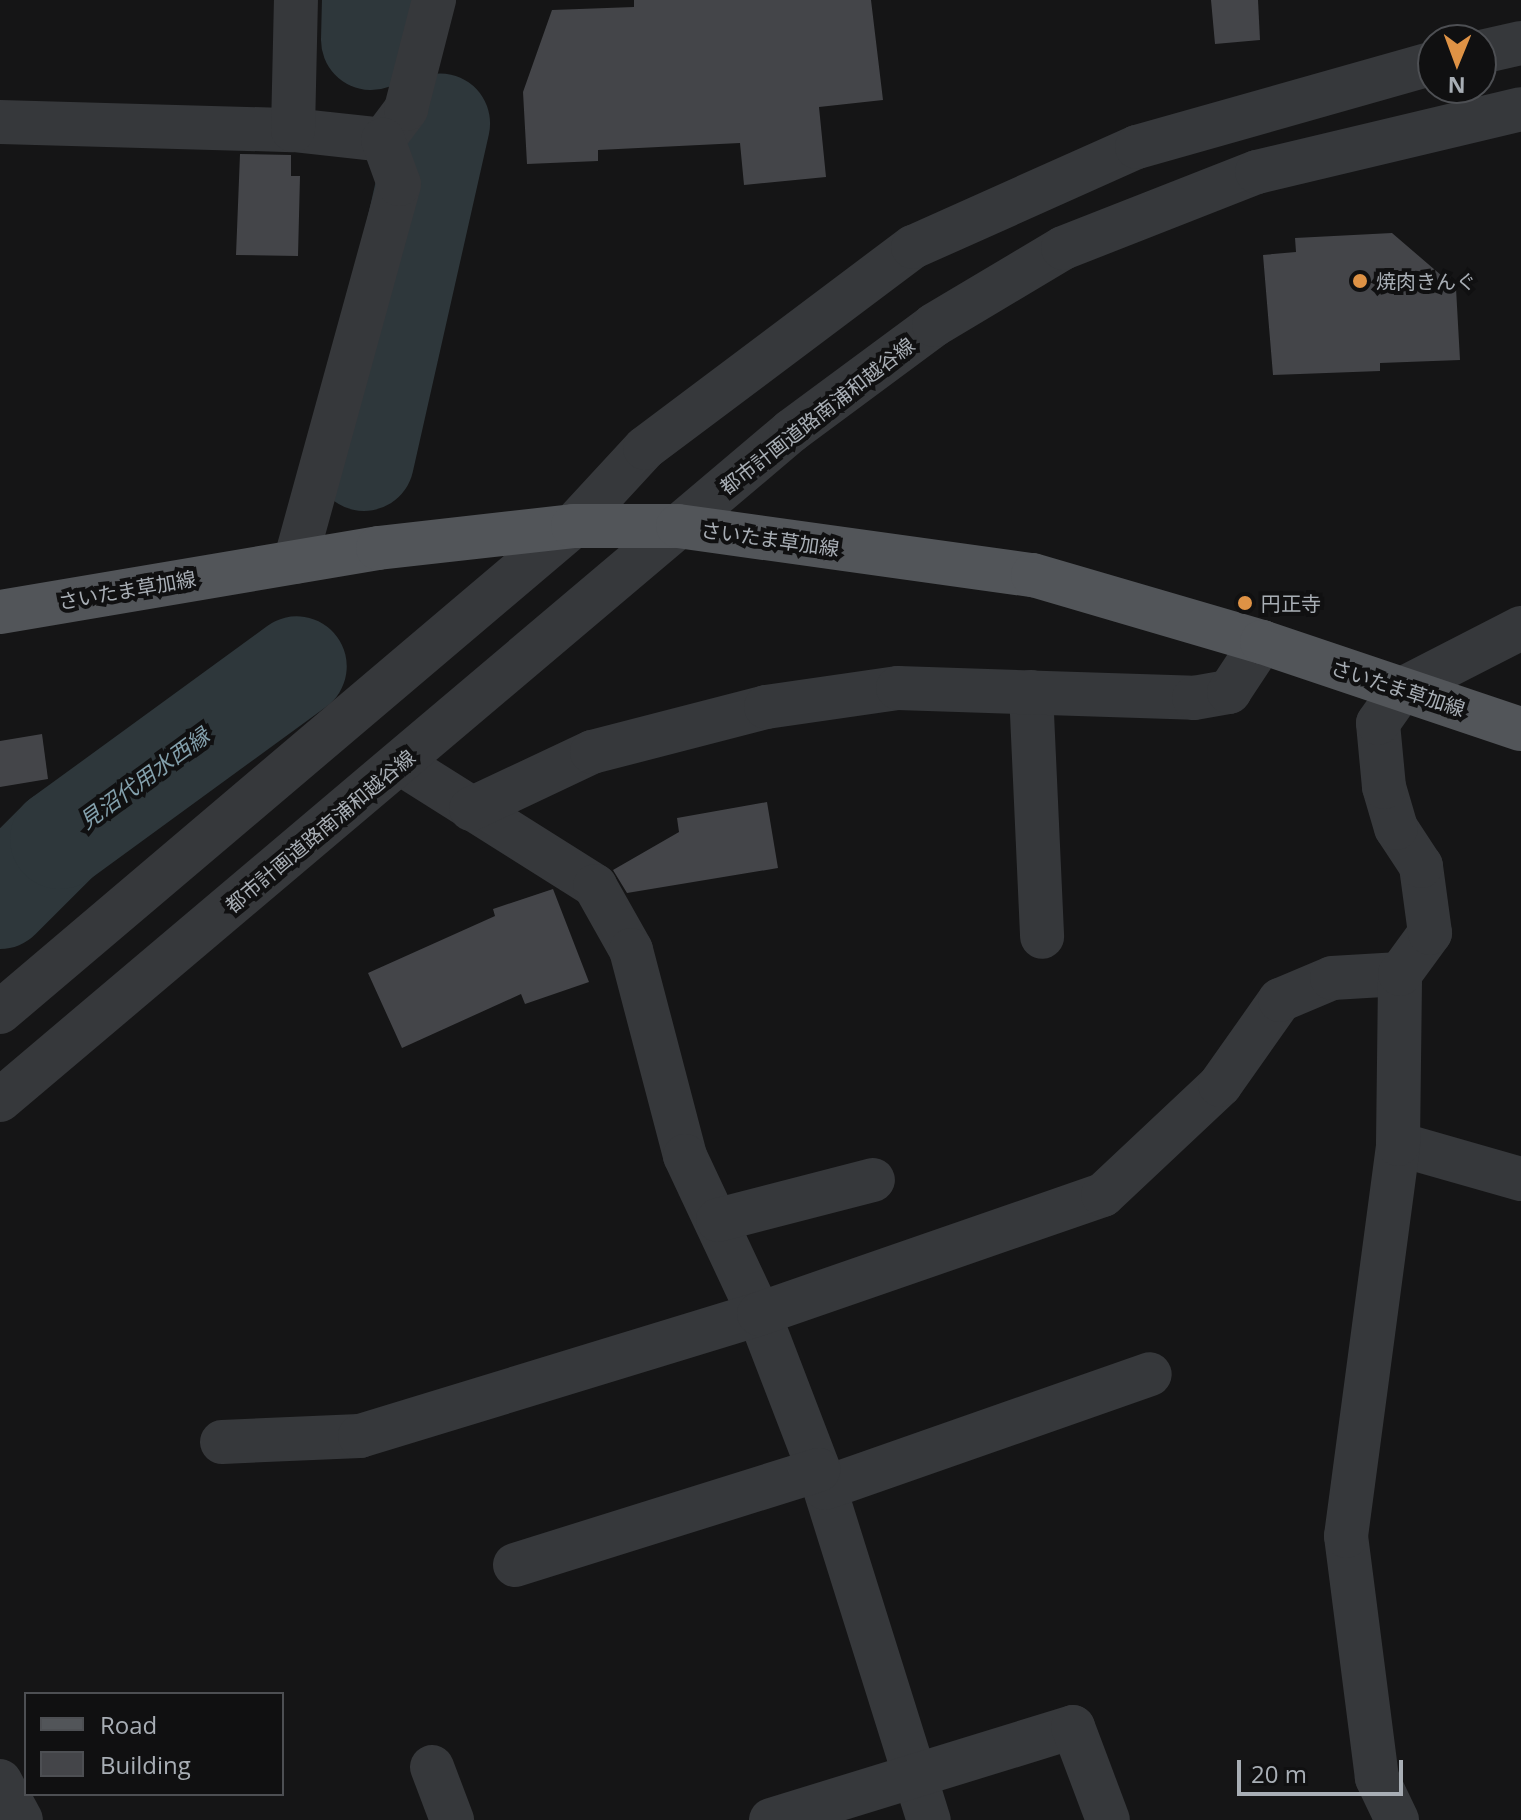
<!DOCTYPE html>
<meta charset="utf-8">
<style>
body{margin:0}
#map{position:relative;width:1521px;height:1820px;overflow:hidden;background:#151516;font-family:"Open Sans","Noto Sans JP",sans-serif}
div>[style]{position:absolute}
.river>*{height:100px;margin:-50px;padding:0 50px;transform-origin:50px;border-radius:50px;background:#2e373b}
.building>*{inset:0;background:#444549}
.minor>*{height:44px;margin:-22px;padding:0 22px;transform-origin:22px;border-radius:22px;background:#36383b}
.major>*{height:44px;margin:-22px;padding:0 22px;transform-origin:22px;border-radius:22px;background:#525559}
.dots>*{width:22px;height:22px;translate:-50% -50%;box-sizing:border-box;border:4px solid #101011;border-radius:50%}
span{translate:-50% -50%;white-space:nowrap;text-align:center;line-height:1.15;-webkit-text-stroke:8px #101011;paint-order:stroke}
.poi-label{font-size:20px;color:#a8aeb5}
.left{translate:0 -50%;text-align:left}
.street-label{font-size:20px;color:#a8aeb5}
.water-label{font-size:22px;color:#83a0ac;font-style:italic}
.legend{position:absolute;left:24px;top:1692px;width:260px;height:104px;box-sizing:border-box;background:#101011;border:2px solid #4d4f53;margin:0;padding:10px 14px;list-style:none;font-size:24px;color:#a8aeb5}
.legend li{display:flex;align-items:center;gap:16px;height:40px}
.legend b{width:40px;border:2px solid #4d4f53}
.north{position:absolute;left:1417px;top:24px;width:80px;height:80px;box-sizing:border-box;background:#101011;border:2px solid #4d4f53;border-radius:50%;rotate:181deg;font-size:22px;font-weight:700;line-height:32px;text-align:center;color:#a8aeb5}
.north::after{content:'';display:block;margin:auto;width:28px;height:36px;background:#de9245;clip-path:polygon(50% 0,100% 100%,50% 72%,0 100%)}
.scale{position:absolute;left:1237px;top:1760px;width:166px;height:36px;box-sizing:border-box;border:4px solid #a8aeb5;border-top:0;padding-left:10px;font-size:24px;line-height:28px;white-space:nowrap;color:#a8aeb5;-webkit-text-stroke:6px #101011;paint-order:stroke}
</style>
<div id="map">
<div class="river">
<div style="left:371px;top:40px;width:40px;rotate:-88.6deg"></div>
<div style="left:364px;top:461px;width:346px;rotate:-77.3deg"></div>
<div style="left:0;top:899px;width:85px;rotate:-45deg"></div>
<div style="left:60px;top:839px;width:293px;rotate:-36.1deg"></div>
</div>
<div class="building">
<div style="clip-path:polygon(634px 0,871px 0,883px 100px,819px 107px,826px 177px,744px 185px,740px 143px,598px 150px,598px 161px,527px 164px,523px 92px,552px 10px,634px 7px)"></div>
<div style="clip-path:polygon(1211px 0,1258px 0,1260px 40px,1215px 44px)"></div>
<div style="clip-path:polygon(240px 154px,291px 155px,291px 176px,300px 176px,298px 256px,236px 255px)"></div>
<div style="clip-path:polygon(1392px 233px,1456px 288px,1460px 360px,1380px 363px,1380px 371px,1273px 375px,1263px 255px,1296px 252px,1295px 238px)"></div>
<div style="clip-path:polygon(42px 734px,48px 779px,0 787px,0 741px)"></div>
<div style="clip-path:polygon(767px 802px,778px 868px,627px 893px,613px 870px,679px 832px,677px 818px)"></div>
<div style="clip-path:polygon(553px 889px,589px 982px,525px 1004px,521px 994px,402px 1048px,368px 973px,495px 916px,493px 909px)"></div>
</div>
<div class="minor">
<div style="left:1481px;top:52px;width:41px;rotate:-12.7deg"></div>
<div style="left:0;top:122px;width:293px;rotate:1.6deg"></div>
<div style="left:293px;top:130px;width:91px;rotate:6.3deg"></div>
<div style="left:383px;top:140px;width:39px;rotate:-53deg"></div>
<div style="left:406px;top:109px;width:113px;rotate:-75.6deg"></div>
<div style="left:293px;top:130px;width:130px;rotate:-88.7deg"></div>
<div style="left:295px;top:562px;width:392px;rotate:-74.6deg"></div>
<div style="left:399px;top:184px;width:47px;rotate:-110deg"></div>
<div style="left:1031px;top:692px;width:245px;rotate:87.4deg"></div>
<div style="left:400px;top:763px;width:231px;rotate:32.2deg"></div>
<div style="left:595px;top:886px;width:73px;rotate:60.6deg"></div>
<div style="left:631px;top:950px;width:213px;rotate:75.3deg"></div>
<div style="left:685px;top:1156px;width:174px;rotate:64.9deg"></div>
<div style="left:759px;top:1314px;width:167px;rotate:69deg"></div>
<div style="left:819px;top:1470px;width:367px;rotate:72.6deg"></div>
<div style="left:471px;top:809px;width:134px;rotate:-25.2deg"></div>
<div style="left:592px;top:752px;width:180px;rotate:-14.5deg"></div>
<div style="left:766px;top:707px;width:133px;rotate:-8.2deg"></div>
<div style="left:898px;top:688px;width:296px;rotate:1.9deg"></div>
<div style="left:1194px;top:698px;width:36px;rotate:-10deg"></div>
<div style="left:1229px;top:692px;width:60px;rotate:-56.6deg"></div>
<div style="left:0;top:1012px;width:751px;rotate:-40.3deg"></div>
<div style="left:573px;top:526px;width:106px;rotate:-47.3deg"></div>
<div style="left:645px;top:448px;width:335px;rotate:-36.9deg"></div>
<div style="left:913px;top:247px;width:245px;rotate:-24.1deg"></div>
<div style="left:1137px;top:147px;width:308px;rotate:-15.8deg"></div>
<div style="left:0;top:1100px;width:1036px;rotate:-40.22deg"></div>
<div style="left:791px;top:431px;width:178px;rotate:-36.5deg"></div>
<div style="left:934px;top:325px;width:150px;rotate:-30.8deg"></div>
<div style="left:1063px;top:248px;width:208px;rotate:-21.4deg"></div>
<div style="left:1257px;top:172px;width:271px;rotate:-13.4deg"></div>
<div style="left:1398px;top:1144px;width:128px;rotate:15.9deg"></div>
<div style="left:718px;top:1220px;width:160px;rotate:-14.5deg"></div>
<div style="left:222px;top:1442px;width:138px;rotate:-2.5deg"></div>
<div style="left:360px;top:1436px;width:417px;rotate:-17deg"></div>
<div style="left:759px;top:1314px;width:364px;rotate:-19.1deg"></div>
<div style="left:1103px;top:1195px;width:161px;rotate:-43.2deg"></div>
<div style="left:1220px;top:1085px;width:104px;rotate:-54.8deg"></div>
<div style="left:1280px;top:1000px;width:56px;rotate:-22.9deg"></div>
<div style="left:1332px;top:978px;width:68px;rotate:-3.4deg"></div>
<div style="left:825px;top:1488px;width:344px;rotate:-19.3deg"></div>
<div style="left:515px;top:1565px;width:318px;rotate:-17.4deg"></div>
<div style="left:432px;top:1767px;width:57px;rotate:69.3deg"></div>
<div style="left:0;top:1781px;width:44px;rotate:61.7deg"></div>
<div style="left:771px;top:1820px;width:316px;rotate:-17.1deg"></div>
<div style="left:1073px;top:1727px;width:99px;rotate:69.4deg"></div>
<div style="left:1397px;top:1820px;width:47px;rotate:-115.5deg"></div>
<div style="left:1377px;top:1778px;width:244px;rotate:-97.3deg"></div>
<div style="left:1346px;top:1536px;width:395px;rotate:-82.4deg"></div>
<div style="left:1398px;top:1144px;width:170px;rotate:-89.3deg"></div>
<div style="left:1400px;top:974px;width:51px;rotate:-53.8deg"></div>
<div style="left:1430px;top:933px;width:68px;rotate:-97.7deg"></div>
<div style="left:1421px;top:866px;width:45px;rotate:-123.3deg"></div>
<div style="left:1396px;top:828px;width:43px;rotate:-106.3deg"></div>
<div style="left:1384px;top:787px;width:64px;rotate:-95.4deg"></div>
<div style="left:1378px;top:723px;width:42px;rotate:-54.8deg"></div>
<div style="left:1402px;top:689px;width:134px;rotate:-27.1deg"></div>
</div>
<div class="major">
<div style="left:0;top:612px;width:383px;rotate:-9.6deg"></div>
<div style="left:378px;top:548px;width:196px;rotate:-6.4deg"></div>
<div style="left:573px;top:526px;width:105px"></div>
<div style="left:678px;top:526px;width:358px;rotate:7.9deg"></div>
<div style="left:1033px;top:575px;width:239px;rotate:16.3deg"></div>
<div style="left:1262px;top:642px;width:273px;rotate:18.6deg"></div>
</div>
<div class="dots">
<div style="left:1360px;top:281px;background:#de9245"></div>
<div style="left:1245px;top:603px;background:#de9245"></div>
</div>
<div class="poi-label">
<span class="left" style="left:1376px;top:281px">焼肉きんぐ</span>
<span class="left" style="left:1261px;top:603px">円正寺</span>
</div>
<div class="street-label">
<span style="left:817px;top:416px;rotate:-38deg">都市計画道路南浦和越谷線</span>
<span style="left:770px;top:539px;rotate:8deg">さいたま草加線</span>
<span style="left:127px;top:590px;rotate:-10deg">さいたま草加線</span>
<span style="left:1398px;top:688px;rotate:18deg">さいたま草加線</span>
<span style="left:320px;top:831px;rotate:-40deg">都市計画道路南浦和越谷線</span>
</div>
<div class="water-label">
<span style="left:144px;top:778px;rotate:-36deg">見沼代用水西縁</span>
</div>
<ul class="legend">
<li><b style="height:10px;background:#525559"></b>Road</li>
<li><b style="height:22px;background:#444549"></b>Building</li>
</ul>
<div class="north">N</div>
<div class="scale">20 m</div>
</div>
